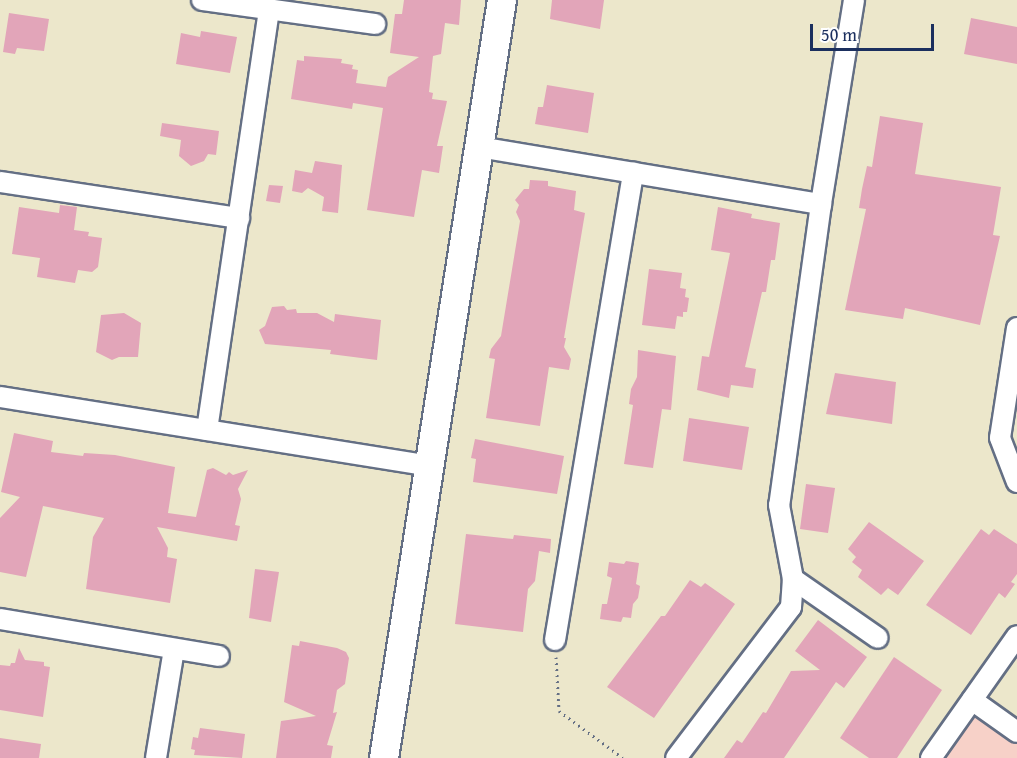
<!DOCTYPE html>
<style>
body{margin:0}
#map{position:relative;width:1017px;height:758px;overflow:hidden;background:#ece7cb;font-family:"Gentium Book Plus",serif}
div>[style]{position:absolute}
.built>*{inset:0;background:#f7d1c8}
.building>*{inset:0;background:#e2a5b9}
.path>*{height:3px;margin-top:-1.5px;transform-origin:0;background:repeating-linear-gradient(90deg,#646f84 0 1.5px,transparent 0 6px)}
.roads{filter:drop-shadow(2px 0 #646f84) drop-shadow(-2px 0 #646f84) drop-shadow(0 2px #646f84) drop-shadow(0 -2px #646f84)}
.street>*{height:20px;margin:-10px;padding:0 10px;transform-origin:10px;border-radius:10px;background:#fff}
.secondary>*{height:28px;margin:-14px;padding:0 14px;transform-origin:14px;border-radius:14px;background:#fff}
span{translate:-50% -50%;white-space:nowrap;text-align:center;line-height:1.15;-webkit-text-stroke:6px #fff;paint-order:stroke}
.scale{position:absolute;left:810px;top:24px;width:124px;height:27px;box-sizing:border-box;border:3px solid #1b2f5e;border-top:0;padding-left:8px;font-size:18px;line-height:21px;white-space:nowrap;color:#1b2f5e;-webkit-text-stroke:4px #fff;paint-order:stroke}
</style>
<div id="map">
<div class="built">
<div style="clip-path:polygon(972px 700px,1017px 732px,1017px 758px,931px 758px)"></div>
</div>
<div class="building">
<div style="clip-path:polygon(404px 0,461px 0,459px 25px,445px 23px,441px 54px,433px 56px,429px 92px,433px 93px,432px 99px,447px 101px,437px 146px,443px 146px,439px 173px,422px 170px,414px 217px,367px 210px,383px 108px,353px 103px,352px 109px,291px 99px,297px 60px,304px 61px,304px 56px,342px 59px,341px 63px,353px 65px,352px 69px,358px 70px,356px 83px,386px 87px,388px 77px,419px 57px,390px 53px,395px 14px,402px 14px)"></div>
<div style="clip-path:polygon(552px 0,604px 0,600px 29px,550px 19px)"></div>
<div style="clip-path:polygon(9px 13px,49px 19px,44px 51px,17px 48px,15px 54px,3px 52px)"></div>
<div style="clip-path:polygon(971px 18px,1017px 27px,1017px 64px,964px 54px)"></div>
<div style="clip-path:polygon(201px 31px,237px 37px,230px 73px,176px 64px,181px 33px,200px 37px)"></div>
<div style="clip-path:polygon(547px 85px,594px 93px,588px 133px,535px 124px,538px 107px,543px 107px)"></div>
<div style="clip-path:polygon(880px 116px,923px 123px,915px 174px,1001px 187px,993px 235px,1000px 236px,980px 325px,905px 308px,903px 319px,845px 310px,866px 209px,859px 208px,862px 189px,867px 166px,872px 167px)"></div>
<div style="clip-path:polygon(162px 123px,219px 131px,216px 155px,208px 154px,204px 161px,191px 166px,179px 156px,181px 140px,160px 136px)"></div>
<div style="clip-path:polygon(315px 161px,342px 165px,338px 213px,322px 211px,324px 197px,308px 188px,302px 193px,292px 191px,295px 170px,312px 173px)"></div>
<div style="clip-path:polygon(530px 180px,548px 181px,548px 186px,576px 191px,574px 210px,585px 213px,564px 338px,566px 338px,564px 347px,571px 359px,569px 370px,549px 367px,540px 426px,486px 418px,495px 359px,489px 358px,491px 349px,501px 336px,520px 221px,516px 212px,519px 205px,515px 200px,524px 189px,529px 189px)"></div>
<div style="clip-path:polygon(269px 185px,283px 186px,280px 203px,266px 201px)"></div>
<div style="clip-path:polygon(60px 205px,77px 207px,74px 230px,89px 232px,88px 236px,102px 238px,98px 267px,92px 272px,78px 270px,75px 283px,37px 277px,40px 258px,12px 254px,19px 207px,59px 213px)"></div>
<div style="clip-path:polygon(718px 207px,752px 214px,751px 218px,780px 223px,775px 260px,771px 260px,766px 292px,762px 292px,745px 367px,756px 369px,753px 388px,731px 385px,729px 398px,697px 390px,702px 356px,709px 357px,730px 253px,711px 250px)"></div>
<div style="clip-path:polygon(649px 269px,682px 273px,680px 288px,686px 289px,685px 297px,689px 298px,687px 312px,683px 312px,683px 317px,677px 316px,675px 329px,642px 325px)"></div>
<div style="clip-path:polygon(284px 306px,287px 310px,296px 309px,297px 313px,317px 313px,334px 322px,335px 314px,381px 320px,377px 360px,330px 354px,331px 350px,265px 344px,259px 330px,265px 326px,272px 307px)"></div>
<div style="clip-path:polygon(124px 313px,141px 323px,138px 357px,119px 357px,112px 360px,96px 352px,101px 315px)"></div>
<div style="clip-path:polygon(638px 350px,676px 356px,671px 410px,662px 409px,653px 468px,624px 464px,633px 405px,629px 404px,631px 389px,637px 377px)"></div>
<div style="clip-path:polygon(835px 373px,896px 382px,892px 424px,826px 414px)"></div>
<div style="clip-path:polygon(689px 418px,749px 427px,742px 470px,683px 461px)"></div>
<div style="clip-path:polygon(14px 433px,53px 441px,51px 452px,83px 456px,84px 453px,115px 455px,175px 467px,168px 513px,196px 517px,207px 470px,213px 468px,226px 475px,229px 472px,233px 475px,248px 470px,238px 489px,241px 499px,235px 525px,240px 526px,237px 541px,157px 527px,168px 548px,167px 557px,177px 559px,170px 603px,86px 589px,93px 537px,104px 518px,43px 506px,26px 577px,0 572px,0 518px,20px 497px,1px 492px)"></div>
<div style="clip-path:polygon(475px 439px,564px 456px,557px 494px,473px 482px,476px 459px,471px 458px)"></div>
<div style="clip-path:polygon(806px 484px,835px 488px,828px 533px,800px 529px)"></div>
<div style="clip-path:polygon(869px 522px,924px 561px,898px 595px,888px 588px,881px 595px,858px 577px,862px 570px,852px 562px,856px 557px,848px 549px)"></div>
<div style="clip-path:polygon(981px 529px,989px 535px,994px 529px,1017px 544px,1017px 574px,1011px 582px,1015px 584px,1005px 598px,999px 593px,971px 635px,926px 605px)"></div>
<div style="clip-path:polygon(466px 534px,513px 539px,514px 535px,551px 539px,550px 553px,539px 551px,535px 581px,528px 589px,523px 632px,455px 624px)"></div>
<div style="clip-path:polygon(626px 561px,639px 563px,636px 584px,640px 586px,638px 598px,633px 604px,631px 618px,623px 617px,621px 622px,600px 619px,602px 604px,607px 604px,612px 578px,607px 576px,609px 562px,624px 564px)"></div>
<div style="clip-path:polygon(255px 569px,279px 572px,271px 622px,249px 618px)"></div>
<div style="clip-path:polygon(690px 580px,701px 587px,705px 583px,735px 604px,654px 718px,607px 687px,661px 616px,665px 616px)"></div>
<div style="clip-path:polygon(818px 620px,867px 657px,844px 688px,836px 682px,784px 758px,724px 758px,737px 740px,742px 743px,763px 712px,766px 713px,791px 671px,820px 670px,795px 651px)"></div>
<div style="clip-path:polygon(300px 641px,337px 648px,346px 652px,349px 658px,345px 684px,337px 690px,333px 713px,337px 712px,327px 745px,333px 746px,331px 758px,276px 758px,281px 721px,316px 716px,284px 702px,292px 645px,299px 646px)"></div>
<div style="clip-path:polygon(19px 648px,25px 660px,44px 662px,44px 666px,50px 667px,43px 717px,0 710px,0 665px,10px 666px,11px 663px,15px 663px)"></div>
<div style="clip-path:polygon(894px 657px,942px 690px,897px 758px,869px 758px,840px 738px)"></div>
<div style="clip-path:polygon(200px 728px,245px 734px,242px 758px,194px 755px,195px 750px,191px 749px,193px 737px,198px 738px)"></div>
<div style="clip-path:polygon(0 738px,41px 744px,39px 758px,0 758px)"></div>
</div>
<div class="path">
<div style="left:556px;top:657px;width:54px;rotate:86.8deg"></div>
<div style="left:559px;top:711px;width:79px;rotate:36.3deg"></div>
</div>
<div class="roads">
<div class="street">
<div style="left:202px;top:0;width:175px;rotate:7.9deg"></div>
<div style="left:854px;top:0;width:207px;rotate:99.2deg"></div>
<div style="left:821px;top:204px;width:304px;rotate:97.9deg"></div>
<div style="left:779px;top:505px;width:75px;rotate:79.3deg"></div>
<div style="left:793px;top:579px;width:103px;rotate:34.8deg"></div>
<div style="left:479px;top:147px;width:347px;rotate:9.5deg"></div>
<div style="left:0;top:182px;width:242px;rotate:8.6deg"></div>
<div style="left:1017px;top:328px;width:111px;rotate:98.8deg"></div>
<div style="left:1000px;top:438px;width:47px;rotate:68.9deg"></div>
<div style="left:0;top:397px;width:435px;rotate:9.1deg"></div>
<div style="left:207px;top:430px;width:424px;rotate:-81.6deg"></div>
<div style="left:0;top:619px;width:222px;rotate:9.6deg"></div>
<div style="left:555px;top:640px;width:474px;rotate:-80.5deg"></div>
<div style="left:972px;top:700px;width:55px;rotate:35.4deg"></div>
<div style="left:156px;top:758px;width:110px;rotate:-80.6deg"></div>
<div style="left:676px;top:758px;width:190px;rotate:-52.7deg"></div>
<div style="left:791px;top:607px;width:28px;rotate:-86deg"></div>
<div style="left:931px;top:758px;width:149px;rotate:-54.8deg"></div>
</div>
<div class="secondary">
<div style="left:384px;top:758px;width:767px;rotate:-81.15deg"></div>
</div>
</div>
<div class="scale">50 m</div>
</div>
